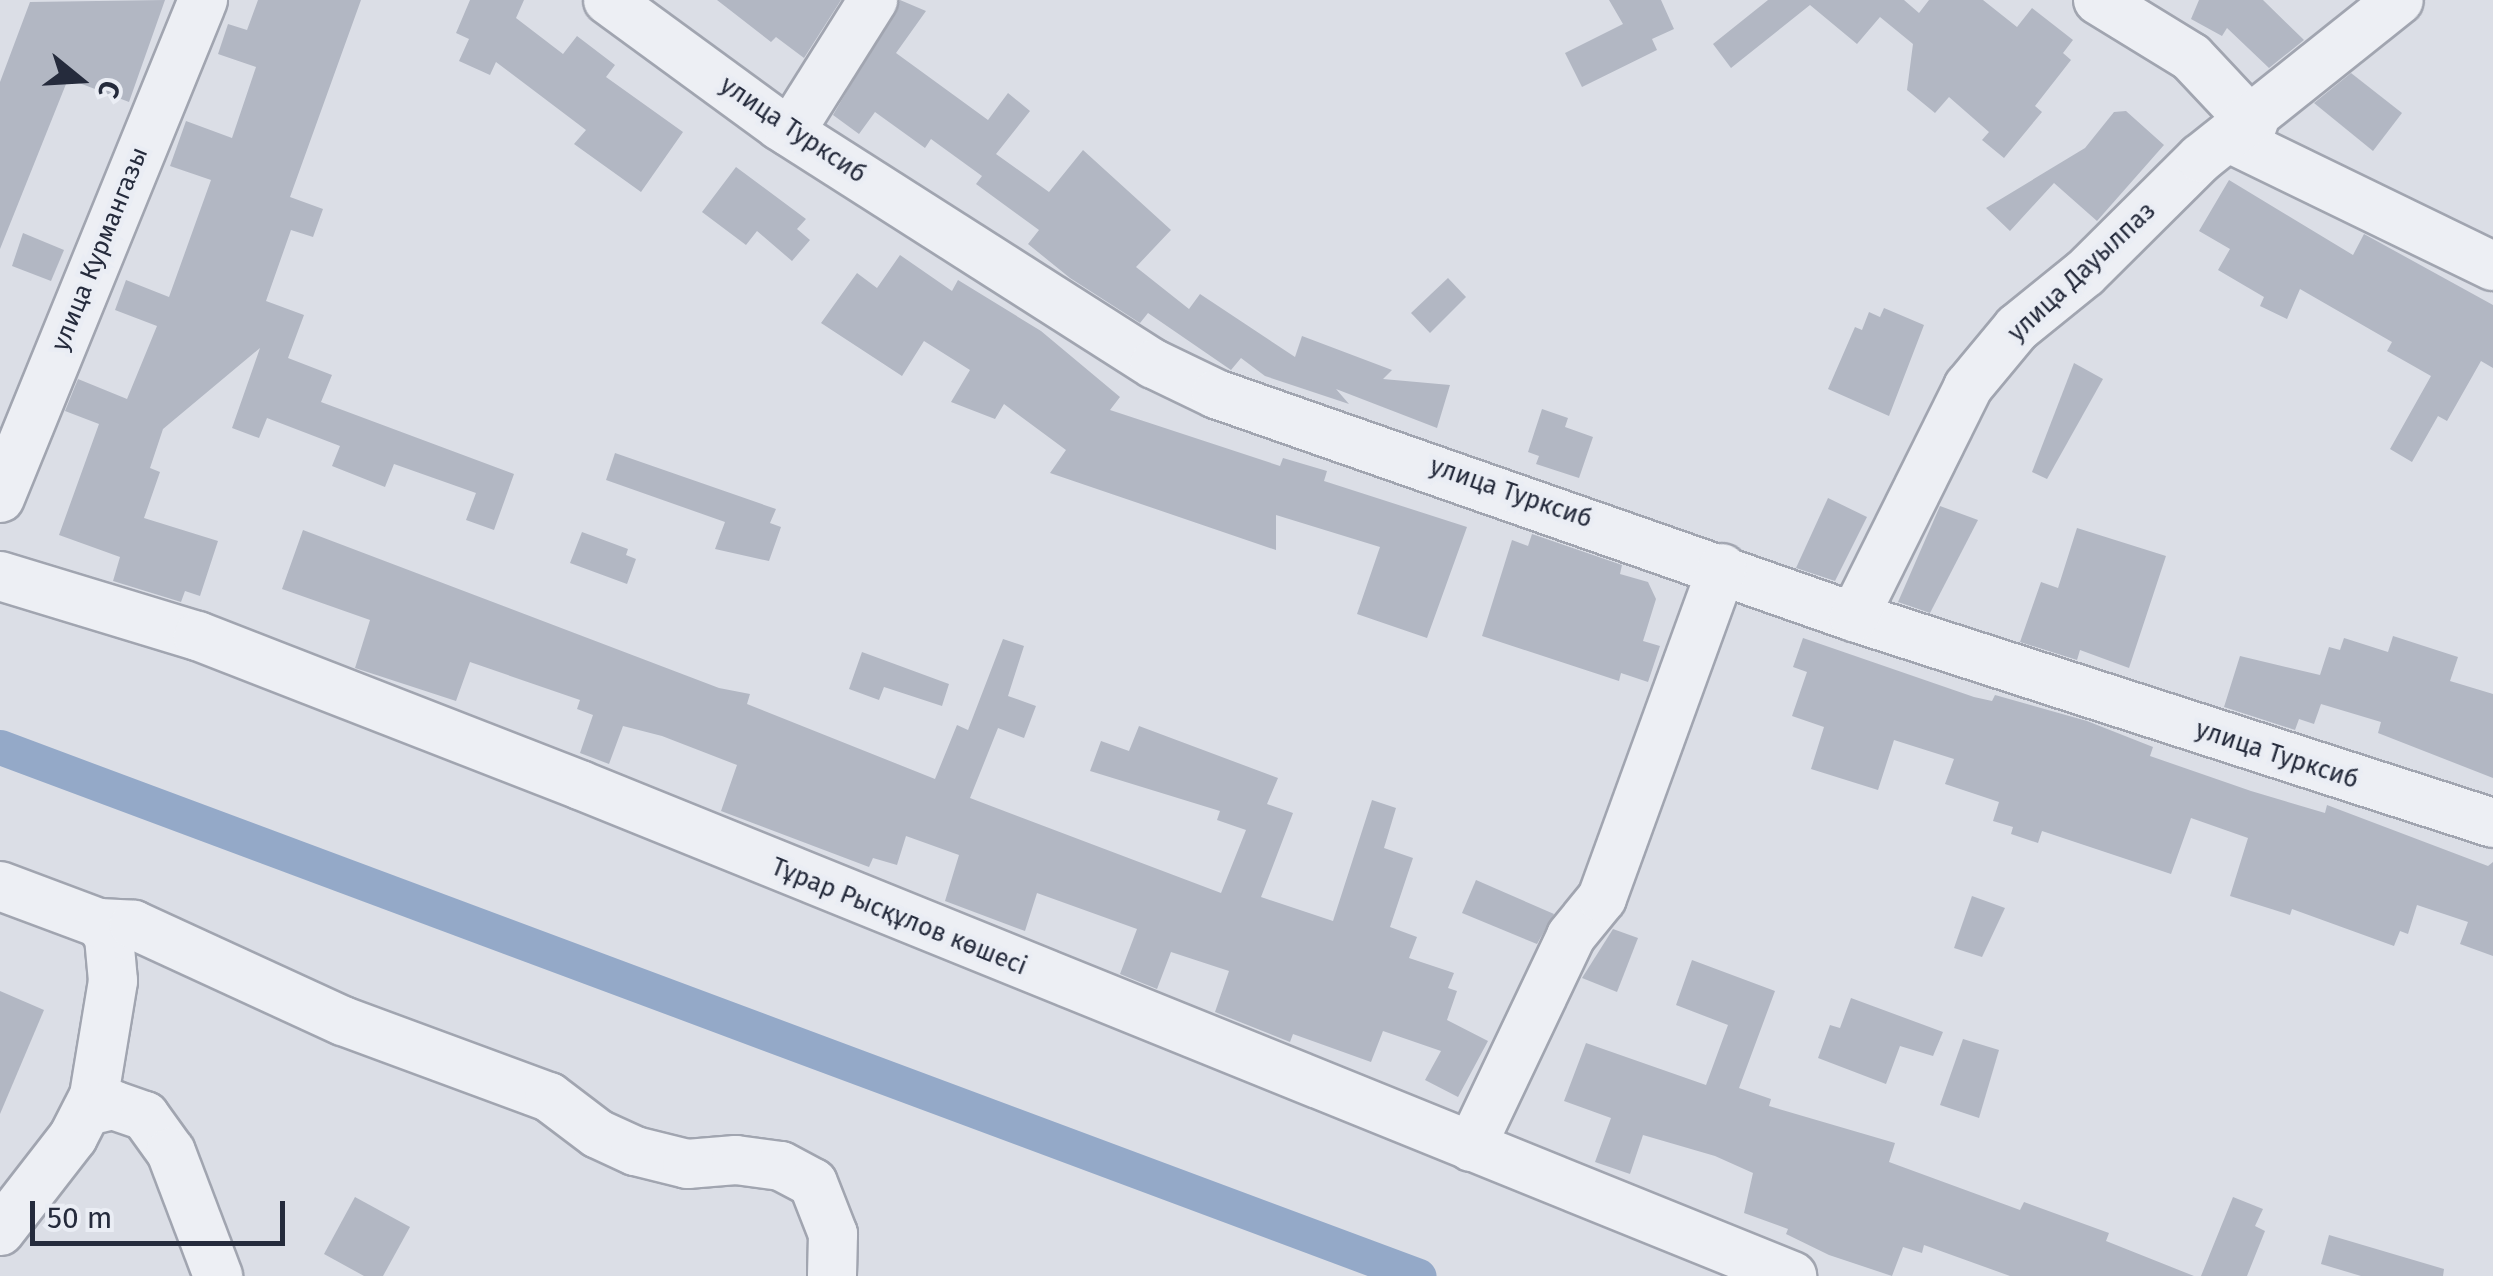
<!DOCTYPE html>
<meta charset="utf-8">
<style>
body{margin:0}
#map{position:relative;width:2493px;height:1276px;overflow:hidden;background:#dbdee6;font-family:"Fira Sans",sans-serif}
div>[style]{position:absolute}
.canal>*{height:35px;margin:-17.5px;padding:0 17.5px;transform-origin:17.5px;border-radius:17.5px;background:#94a9c8}
.building>*{inset:0;background:#b2b7c3}
.roads{filter:drop-shadow(2px 0 #a1a5b0) drop-shadow(-2px 0 #a1a5b0) drop-shadow(0 2px #a1a5b0) drop-shadow(0 -2px #a1a5b0)}
.minor>*{height:48px;margin:-24px;padding:0 24px;transform-origin:24px;border-radius:24px;background:#edeff4}
span{translate:-50% -50%;white-space:nowrap;text-align:center;line-height:1.15;-webkit-text-stroke:9px #eaedf4;paint-order:stroke}
.street-label{font-size:25px;color:#252b3c}
.north{position:absolute;left:30px;top:30px;width:100px;height:100px;-webkit-text-stroke:8px #eaedf4;paint-order:stroke;rotate:108deg;font-size:28px;font-weight:700;line-height:40px;text-align:center;color:#252b3c}
.north::after{content:'';display:block;margin:auto;width:35px;height:45px;background:#252b3c;clip-path:polygon(50% 0,100% 100%,50% 72%,0 100%)}
.scale{position:absolute;left:30px;top:1201px;width:255px;height:45px;box-sizing:border-box;border:5px solid #252b3c;border-top:0;padding-left:12px;font-size:30px;line-height:35px;white-space:nowrap;color:#252b3c;-webkit-text-stroke:8px #eaedf4;paint-order:stroke}
</style>
<div id="map">
<div class="canal">
<div style="left:0;top:747px;width:1514px;rotate:20.45deg"></div>
</div>
<div class="building">
<div style="clip-path:polygon(165px 0,129px 102px,74px 81px,66px 84px,0 249px,0 82px,30px 2px)"></div>
<div style="clip-path:polygon(258px 0,361px 0,290px 197px,323px 209px,313px 237px,291px 230px,266px 301px,304px 315px,288px 358px,332px 375px,321px 402px,514px 474px,494px 530px,466px 520px,476px 493px,394px 464px,385px 487px,332px 466px,340px 446px,267px 418px,259px 438px,232px 428px,260px 348px,163px 429px,150px 468px,160px 472px,144px 518px,218px 541px,200px 596px,185px 591px,181px 602px,113px 581px,120px 557px,59px 535px,99px 424px,65px 411px,78px 379px,127px 399px,157px 326px,115px 310px,126px 280px,169px 297px,211px 180px,170px 166px,186px 121px,232px 138px,256px 67px,218px 54px,228px 24px,247px 30px)"></div>
<div style="clip-path:polygon(470px 0,524px 0,516px 18px,563px 54px,577px 36px,615px 65px,606px 77px,683px 132px,641px 192px,574px 144px,586px 130px,496px 62px,490px 75px,459px 61px,469px 39px,456px 33px)"></div>
<div style="clip-path:polygon(717px 0,841px 0,804px 58px,776px 37px,771px 42px)"></div>
<div style="clip-path:polygon(900px 0,926px 11px,896px 53px,988px 120px,1008px 93px,1030px 111px,996px 154px,1049px 192px,1083px 150px,1171px 230px,1136px 267px,1189px 309px,1200px 294px,1295px 357px,1302px 336px,1392px 370px,1383px 379px,1450px 385px,1437px 428px,1336px 389px,1349px 404px,1265px 376px,1241px 358px,1231px 370px,1148px 313px,1140px 323px,1070px 278px,1028px 244px,1039px 230px,976px 184px,982px 176px,931px 139px,925px 148px,875px 112px,859px 134px,833px 115px)"></div>
<div style="clip-path:polygon(1609px 0,1661px 0,1674px 29px,1652px 39px,1657px 50px,1582px 87px,1565px 53px,1623px 24px)"></div>
<div style="clip-path:polygon(1768px 0,1904px 0,1919px 13px,1929px 0,1983px 0,2017px 27px,2032px 8px,2073px 40px,2063px 53px,2071px 60px,2035px 106px,2042px 112px,2004px 158px,1982px 140px,1989px 132px,1949px 97px,1935px 113px,1907px 90px,1913px 44px,1880px 17px,1857px 44px,1810px 5px,1731px 68px,1713px 44px)"></div>
<div style="clip-path:polygon(2199px 0,2263px 0,2304px 40px,2269px 68px,2227px 28px,2222px 36px,2191px 19px)"></div>
<div style="clip-path:polygon(2351px 73px,2402px 113px,2373px 151px,2314px 103px)"></div>
<div style="clip-path:polygon(2126px 111px,2164px 145px,2097px 221px,2054px 183px,2010px 231px,1986px 208px,2085px 148px,2114px 112px)"></div>
<div style="clip-path:polygon(736px 167px,806px 219px,797px 229px,810px 240px,792px 261px,757px 231px,746px 245px,702px 212px)"></div>
<div style="clip-path:polygon(2229px 180px,2353px 255px,2364px 234px,2493px 305px,2493px 368px,2481px 361px,2447px 421px,2438px 416px,2412px 462px,2390px 449px,2431px 376px,2387px 351px,2392px 342px,2300px 289px,2287px 319px,2260px 306px,2264px 297px,2218px 270px,2230px 249px,2199px 231px)"></div>
<div style="clip-path:polygon(23px 233px,64px 250px,51px 281px,12px 266px)"></div>
<div style="clip-path:polygon(900px 255px,952px 291px,958px 280px,1041px 331px,1120px 397px,1110px 410px,1280px 466px,1283px 458px,1327px 471px,1324px 481px,1467px 527px,1427px 638px,1357px 614px,1380px 547px,1276px 515px,1276px 550px,1050px 473px,1066px 450px,1004px 404px,995px 419px,951px 402px,970px 370px,924px 341px,902px 376px,821px 323px,857px 273px,877px 288px)"></div>
<div style="clip-path:polygon(1448px 278px,1466px 297px,1430px 333px,1411px 313px)"></div>
<div style="clip-path:polygon(1884px 308px,1924px 325px,1889px 416px,1828px 389px,1855px 327px,1862px 330px,1869px 312px,1880px 317px)"></div>
<div style="clip-path:polygon(2074px 363px,2103px 379px,2047px 479px,2032px 472px)"></div>
<div style="clip-path:polygon(1542px 409px,1568px 418px,1565px 427px,1593px 437px,1579px 478px,1536px 464px,1539px 456px,1528px 452px)"></div>
<div style="clip-path:polygon(615px 453px,776px 509px,770px 523px,781px 527px,769px 561px,715px 549px,725px 522px,606px 480px)"></div>
<div style="clip-path:polygon(1828px 498px,1867px 517px,1835px 581px,1796px 568px)"></div>
<div style="clip-path:polygon(1940px 506px,1978px 520px,1930px 613px,1898px 602px)"></div>
<div style="clip-path:polygon(2077px 528px,2166px 556px,2129px 668px,2080px 650px,2077px 660px,2020px 642px,2041px 582px,2058px 588px)"></div>
<div style="clip-path:polygon(303px 530px,719px 688px,750px 694px,747px 704px,935px 779px,957px 725px,968px 730px,1003px 639px,1024px 646px,1008px 696px,1036px 706px,1024px 738px,998px 728px,970px 798px,1221px 893px,1246px 830px,1217px 820px,1220px 811px,1090px 771px,1101px 741px,1129px 751px,1139px 726px,1278px 778px,1267px 804px,1293px 813px,1261px 897px,1333px 921px,1372px 800px,1396px 808px,1384px 848px,1413px 858px,1390px 927px,1417px 937px,1409px 958px,1454px 973px,1448px 988px,1457px 991px,1447px 1020px,1488px 1041px,1458px 1097px,1425px 1080px,1441px 1051px,1383px 1031px,1371px 1062px,1293px 1034px,1290px 1042px,1215px 1012px,1229px 971px,1171px 952px,1157px 989px,1120px 974px,1137px 929px,1037px 893px,1025px 931px,945px 901px,959px 855px,906px 836px,897px 865px,873px 858px,869px 867px,721px 811px,737px 765px,662px 736px,623px 726px,609px 764px,580px 753px,593px 715px,577px 709px,580px 700px,470px 662px,456px 701px,355px 668px,370px 620px,282px 589px)"></div>
<div style="clip-path:polygon(582px 532px,628px 549px,626px 555px,636px 559px,627px 584px,570px 563px)"></div>
<div style="clip-path:polygon(1532px 534px,1622px 565px,1620px 574px,1648px 582px,1656px 599px,1643px 641px,1660px 646px,1648px 682px,1621px 673px,1619px 681px,1482px 636px,1512px 540px,1528px 546px)"></div>
<div style="clip-path:polygon(2393px 636px,2458px 657px,2450px 681px,2493px 694px,2493px 778px,2378px 733px,2381px 722px,2321px 704px,2314px 724px,2299px 719px,2295px 730px,2224px 707px,2240px 656px,2320px 675px,2329px 647px,2340px 650px,2344px 638px,2388px 652px)"></div>
<div style="clip-path:polygon(1803px 638px,1974px 697px,1992px 701px,1995px 695px,2087px 721px,2153px 747px,2150px 756px,2251px 791px,2325px 813px,2327px 805px,2488px 866px,2493px 862px,2493px 956px,2460px 944px,2468px 922px,2417px 905px,2408px 934px,2400px 931px,2394px 946px,2292px 909px,2290px 915px,2230px 896px,2248px 838px,2191px 818px,2171px 874px,2042px 831px,2038px 843px,2011px 834px,2013px 827px,1993px 821px,1999px 802px,1945px 784px,1954px 759px,1894px 740px,1878px 790px,1811px 769px,1824px 727px,1792px 716px,1807px 672px,1793px 667px)"></div>
<div style="clip-path:polygon(862px 652px,949px 684px,942px 706px,884px 687px,879px 700px,849px 689px)"></div>
<div style="clip-path:polygon(1476px 880px,1554px 914px,1537px 944px,1462px 913px)"></div>
<div style="clip-path:polygon(1972px 896px,2005px 908px,1982px 957px,1954px 948px)"></div>
<div style="clip-path:polygon(1613px 929px,1638px 938px,1617px 992px,1582px 978px)"></div>
<div style="clip-path:polygon(1692px 960px,1775px 991px,1739px 1088px,1771px 1099px,1769px 1106px,1895px 1143px,1889px 1162px,2020px 1210px,2024px 1202px,2109px 1233px,2106px 1241px,2194px 1276px,2010px 1276px,1924px 1245px,1922px 1253px,1903px 1247px,1892px 1276px,1829px 1255px,1786px 1234px,1788px 1229px,1744px 1213px,1753px 1173px,1715px 1156px,1643px 1135px,1630px 1174px,1595px 1162px,1611px 1118px,1564px 1101px,1586px 1043px,1706px 1085px,1728px 1025px,1676px 1005px)"></div>
<div style="clip-path:polygon(0 991px,44px 1010px,0 1114px)"></div>
<div style="clip-path:polygon(1851px 998px,1943px 1032px,1933px 1056px,1900px 1046px,1886px 1084px,1818px 1058px,1830px 1025px,1840px 1028px)"></div>
<div style="clip-path:polygon(1963px 1039px,1999px 1050px,1979px 1118px,1940px 1105px)"></div>
<div style="clip-path:polygon(355px 1197px,410px 1227px,383px 1276px,364px 1276px,324px 1254px)"></div>
<div style="clip-path:polygon(2233px 1197px,2263px 1209px,2255px 1226px,2265px 1231px,2247px 1276px,2201px 1276px)"></div>
<div style="clip-path:polygon(2329px 1235px,2444px 1269px,2443px 1276px,2361px 1276px,2321px 1264px)"></div>
</div>
<div class="roads">
<div class="minor">
<div style="left:608px;top:0;width:213px;rotate:36.2deg"></div>
<div style="left:780px;top:126px;width:443px;rotate:32.5deg"></div>
<div style="left:1154px;top:364px;width:69px;rotate:25.8deg"></div>
<div style="left:1216px;top:394px;width:676px;rotate:19.27deg"></div>
<div style="left:1854px;top:617px;width:671px;rotate:17.87deg"></div>
<div style="left:2098px;top:0;width:109px;rotate:31.5deg"></div>
<div style="left:2191px;top:57px;width:91px;rotate:46.8deg"></div>
<div style="left:790px;top:132px;width:156px;rotate:-57.8deg"></div>
<div style="left:2229px;top:138px;width:293px;rotate:25.9deg"></div>
<div style="left:0;top:498px;width:538px;rotate:-67.82deg"></div>
<div style="left:0;top:576px;width:207px;rotate:16.9deg"></div>
<div style="left:198px;top:636px;width:410px;rotate:21.3deg"></div>
<div style="left:580px;top:785px;width:1308px;rotate:22.05deg"></div>
<div style="left:1854px;top:617px;width:257px;rotate:-63.6deg"></div>
<div style="left:1968px;top:387px;width:77px;rotate:-50.3deg"></div>
<div style="left:2017px;top:328px;width:87px;rotate:-39deg"></div>
<div style="left:2085px;top:273px;width:163px;rotate:-44.8deg"></div>
<div style="left:2201px;top:158px;width:253px;rotate:-38.6deg"></div>
<div style="left:0;top:886px;width:106px;rotate:20.5deg"></div>
<div style="left:99px;top:923px;width:17px;rotate:54deg"></div>
<div style="left:109px;top:937px;width:44px;rotate:84.8deg"></div>
<div style="left:113px;top:981px;width:117px;rotate:99.4deg"></div>
<div style="left:94px;top:1096px;width:46px;rotate:117.1deg"></div>
<div style="left:73px;top:1137px;width:119px;rotate:127.8deg"></div>
<div style="left:99px;top:923px;width:35px;rotate:3deg"></div>
<div style="left:134px;top:925px;width:230px;rotate:24.7deg"></div>
<div style="left:343px;top:1021px;width:220px;rotate:20.3deg"></div>
<div style="left:549px;top:1097px;width:61px;rotate:37.1deg"></div>
<div style="left:598px;top:1134px;width:41px;rotate:24.7deg"></div>
<div style="left:635px;top:1151px;width:54px;rotate:14deg"></div>
<div style="left:687px;top:1164px;width:49px;rotate:-4.7deg"></div>
<div style="left:736px;top:1160px;width:45px;rotate:7.6deg"></div>
<div style="left:781px;top:1166px;width:36px;rotate:28deg"></div>
<div style="left:813px;top:1183px;width:55px;rotate:68.6deg"></div>
<div style="left:833px;top:1234px;width:42px;rotate:91.4deg"></div>
<div style="left:87px;top:1111px;width:27px;rotate:-13deg"></div>
<div style="left:113px;top:1105px;width:34px;rotate:19deg"></div>
<div style="left:145px;top:1116px;width:44px;rotate:54.2deg"></div>
<div style="left:171px;top:1152px;width:133px;rotate:69.2deg"></div>
<div style="left:1471px;top:1147px;width:233px;rotate:-64.6deg"></div>
<div style="left:1571px;top:936px;width:49px;rotate:-50.8deg"></div>
<div style="left:1602px;top:898px;width:351px;rotate:-70deg"></div>
</div>
</div>
<div class="street-label">
<span style="left:793px;top:130px;rotate:34deg">улица Турксиб</span>
<span style="left:100px;top:249px;rotate:-68deg">улица Курмангазы</span>
<span style="left:2082px;top:272px;rotate:-43deg">улица Дауылпаз</span>
<span style="left:1511px;top:493px;rotate:19deg">улица Турксиб</span>
<span style="left:2277px;top:755px;rotate:18deg">улица Турксиб</span>
<span style="left:899px;top:917px;rotate:22deg">Тұрар Рысқұлов көшесі</span>
</div>
<div class="north">С</div>
<div class="scale">50 m</div>
</div>
